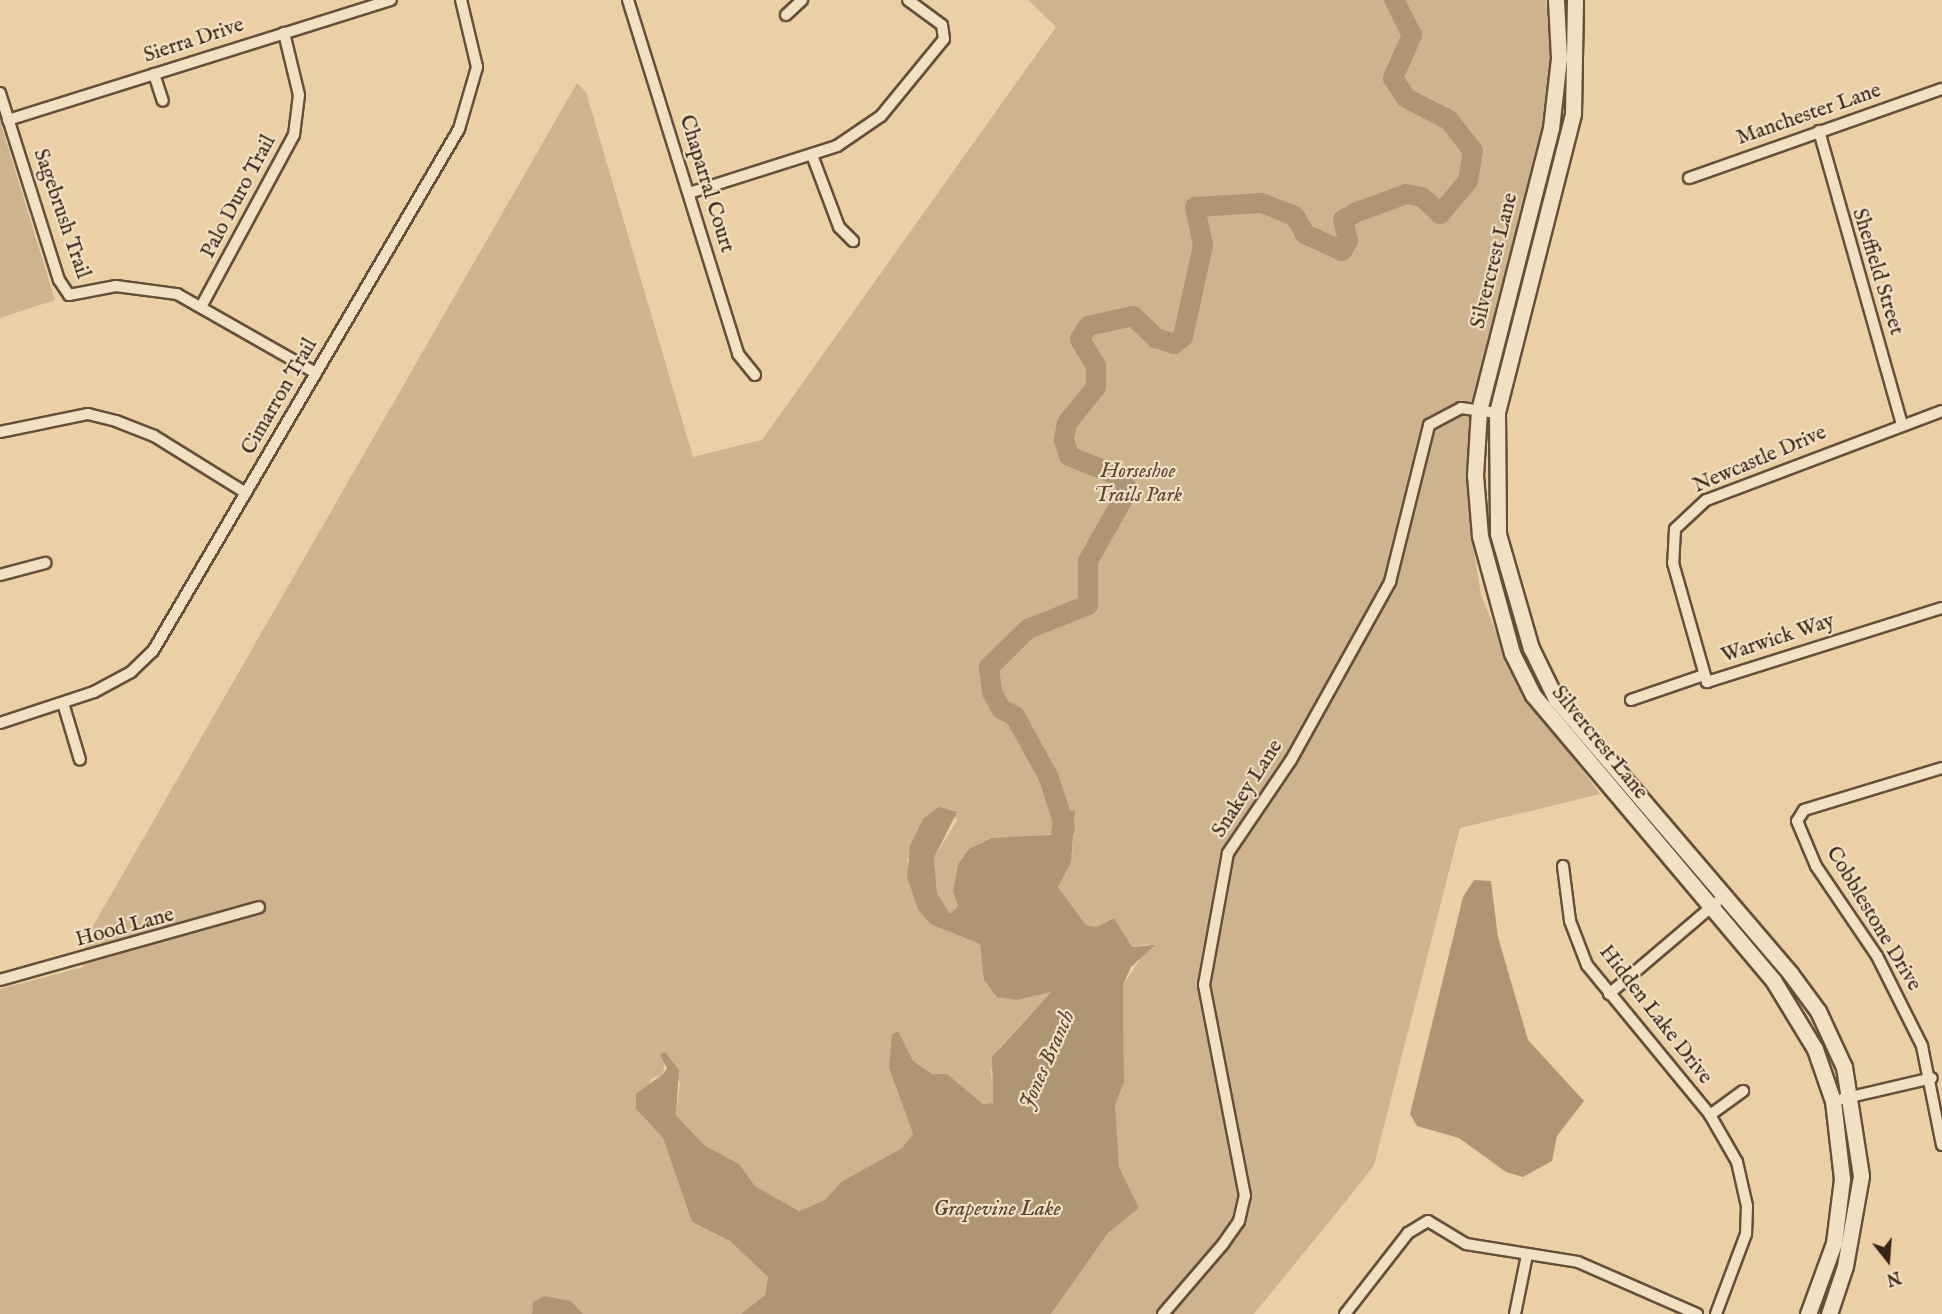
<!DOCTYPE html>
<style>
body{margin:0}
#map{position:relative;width:1942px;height:1314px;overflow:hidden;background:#ebd0a6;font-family:"IM FELL English",serif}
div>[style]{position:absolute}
.green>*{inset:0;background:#cdb38e}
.water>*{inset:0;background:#ae9675}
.river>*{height:20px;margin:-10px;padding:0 10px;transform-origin:10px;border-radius:10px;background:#ae9675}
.roads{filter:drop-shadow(2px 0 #654f3b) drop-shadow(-2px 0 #654f3b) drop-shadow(0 2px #654f3b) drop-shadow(0 -2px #654f3b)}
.street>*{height:10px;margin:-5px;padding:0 5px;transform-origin:5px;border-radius:5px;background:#f2e0c5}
.secondary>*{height:15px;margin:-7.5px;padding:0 7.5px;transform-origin:7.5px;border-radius:7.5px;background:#f2e0c5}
span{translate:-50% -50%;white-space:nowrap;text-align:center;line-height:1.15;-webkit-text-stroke:4.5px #f2e0c5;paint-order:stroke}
.street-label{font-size:21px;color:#382417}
.park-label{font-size:21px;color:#5d4835;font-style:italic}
.water-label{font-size:22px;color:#5b4633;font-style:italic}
.north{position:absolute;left:1858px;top:1230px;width:60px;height:60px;-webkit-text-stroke:4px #f2e0c5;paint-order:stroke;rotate:163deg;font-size:16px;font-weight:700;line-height:24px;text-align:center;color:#382417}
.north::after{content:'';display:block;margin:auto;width:21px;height:27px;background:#382417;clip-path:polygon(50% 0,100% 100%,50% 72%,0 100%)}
</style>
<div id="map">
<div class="green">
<div style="clip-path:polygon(1028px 0,1546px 0,1552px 77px,1538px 153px,1476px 388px,1469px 450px,1471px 531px,1481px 595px,1518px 685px,1600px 794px,1460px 828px,1374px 1165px,1354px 1191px,1254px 1314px,1051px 1314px,1108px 1233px,1139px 1208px,1119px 1167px,1114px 1105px,1124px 1082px,1123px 985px,1150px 944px,1132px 947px,1113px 918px,1096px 927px,1086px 925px,1058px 887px,1072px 854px,1074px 830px,969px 849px,958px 864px,953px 891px,958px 906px,950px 914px,937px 893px,934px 858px,957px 820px,949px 809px,923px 819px,907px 861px,930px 924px,980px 944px,983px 967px,1038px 992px,1051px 992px,1000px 1047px,991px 1071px,994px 1103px,983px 1104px,947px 1074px,932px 1074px,913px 1061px,897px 1032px,889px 1068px,913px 1134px,902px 1148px,841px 1182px,825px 1200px,799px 1211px,755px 1186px,739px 1164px,704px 1145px,676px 1115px,680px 1082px,665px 1061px,663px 1074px,651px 1079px,643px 1117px,663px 1138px,692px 1222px,730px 1241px,768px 1277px,765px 1295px,741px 1314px,583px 1314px,571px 1301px,545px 1296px,532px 1314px,0 1314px,0 989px,83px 967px,85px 940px,577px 83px,586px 92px,693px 457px,762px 440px,1056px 27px)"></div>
<div style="clip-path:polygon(0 121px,55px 300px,0 318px)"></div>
</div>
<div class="water">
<div style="clip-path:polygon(939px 807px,957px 812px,934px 858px,937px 893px,950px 914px,958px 906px,953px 891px,958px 864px,969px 849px,992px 838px,1051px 835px,1053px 815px,1075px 810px,1071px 862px,1058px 887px,1086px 925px,1096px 927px,1114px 918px,1132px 947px,1155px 945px,1131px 967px,1123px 985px,1124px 1082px,1115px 1105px,1119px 1167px,1139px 1208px,1108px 1233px,1051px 1314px,741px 1314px,765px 1295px,768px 1277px,730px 1241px,692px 1222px,663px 1138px,636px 1109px,636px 1094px,663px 1074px,667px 1068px,660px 1055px,665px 1052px,679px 1070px,676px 1115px,704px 1145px,739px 1164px,755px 1186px,799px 1211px,825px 1200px,841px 1182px,902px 1148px,913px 1134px,889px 1068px,892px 1035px,898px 1031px,913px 1061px,932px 1074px,947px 1074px,983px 1104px,993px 1103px,992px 1057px,1051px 992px,1017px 1000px,997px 997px,984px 980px,980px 944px,930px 924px,918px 909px,907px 877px,910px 846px,923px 819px)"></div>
<div style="clip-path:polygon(1474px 880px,1491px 881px,1498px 937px,1528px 1040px,1584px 1101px,1557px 1136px,1552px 1161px,1523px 1177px,1506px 1172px,1459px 1138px,1417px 1126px,1410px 1114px,1463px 897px)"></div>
<div style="clip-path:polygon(545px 1296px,571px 1301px,583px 1314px,532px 1314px,533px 1302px)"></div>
</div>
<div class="river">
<div style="left:1060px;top:838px;width:11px;rotate:-63deg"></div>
<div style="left:1065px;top:828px;width:52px;rotate:-107.7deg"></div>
<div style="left:1049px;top:778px;width:71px;rotate:-118.7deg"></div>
<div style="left:1015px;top:716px;width:16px;rotate:-153deg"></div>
<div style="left:1001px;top:709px;width:19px;rotate:-118deg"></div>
<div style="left:992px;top:692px;width:25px;rotate:-97deg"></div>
<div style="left:989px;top:667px;width:54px;rotate:-44.3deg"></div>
<div style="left:1028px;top:629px;width:65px;rotate:-21.8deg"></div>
<div style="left:1088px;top:605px;width:44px;rotate:-90deg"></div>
<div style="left:1088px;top:561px;width:81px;rotate:-60.6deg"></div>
<div style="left:1128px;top:490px;width:15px;rotate:-118deg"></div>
<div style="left:1121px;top:477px;width:56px;rotate:-158deg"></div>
<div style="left:1069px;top:456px;width:17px;rotate:-107deg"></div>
<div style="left:1064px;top:440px;width:17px;rotate:-80deg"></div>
<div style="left:1067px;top:423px;width:46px;rotate:-51.1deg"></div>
<div style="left:1096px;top:387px;width:21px;rotate:-90deg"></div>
<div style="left:1096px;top:366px;width:31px;rotate:-121deg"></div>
<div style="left:1080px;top:339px;width:15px;rotate:-58deg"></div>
<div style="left:1088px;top:326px;width:46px;rotate:-12.5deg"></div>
<div style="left:1133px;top:316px;width:32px;rotate:44deg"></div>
<div style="left:1156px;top:338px;width:19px;rotate:18deg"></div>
<div style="left:1174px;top:344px;width:11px;rotate:-38deg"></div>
<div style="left:1183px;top:337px;width:94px;rotate:-77.7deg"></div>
<div style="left:1203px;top:245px;width:39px;rotate:-102deg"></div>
<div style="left:1195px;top:207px;width:67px;rotate:-3.4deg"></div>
<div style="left:1262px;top:203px;width:35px;rotate:22deg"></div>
<div style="left:1295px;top:216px;width:21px;rotate:61deg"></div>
<div style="left:1305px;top:234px;width:41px;rotate:24.7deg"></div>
<div style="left:1342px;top:251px;width:12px;rotate:-59deg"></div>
<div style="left:1348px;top:241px;width:22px;rotate:-103deg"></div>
<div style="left:1343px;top:220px;width:16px;rotate:-30deg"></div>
<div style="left:1357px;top:212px;width:52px;rotate:-20.2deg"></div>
<div style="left:1406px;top:194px;width:16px;rotate:11deg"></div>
<div style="left:1422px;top:197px;width:25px;rotate:43deg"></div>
<div style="left:1440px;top:214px;width:43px;rotate:-49.7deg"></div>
<div style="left:1468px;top:181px;width:30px;rotate:-81deg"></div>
<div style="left:1473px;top:151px;width:39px;rotate:-128deg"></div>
<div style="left:1449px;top:120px;width:48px;rotate:-152.9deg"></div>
<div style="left:1406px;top:98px;width:24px;rotate:-123deg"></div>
<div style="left:1393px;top:78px;width:47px;rotate:-66.2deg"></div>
<div style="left:1412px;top:35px;width:39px;rotate:-117deg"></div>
</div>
<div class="roads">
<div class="street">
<div style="left:628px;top:0;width:371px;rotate:72.7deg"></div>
<div style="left:738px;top:354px;width:27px;rotate:51deg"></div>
<div style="left:786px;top:15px;width:22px;rotate:-43deg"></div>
<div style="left:154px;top:74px;width:28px;rotate:72deg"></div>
<div style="left:0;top:93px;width:196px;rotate:72.5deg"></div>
<div style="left:59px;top:280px;width:18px;rotate:56deg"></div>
<div style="left:69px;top:295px;width:48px;rotate:-10.8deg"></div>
<div style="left:116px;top:286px;width:62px;rotate:7.5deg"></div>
<div style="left:177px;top:294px;width:160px;rotate:29.6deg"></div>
<div style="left:8px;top:120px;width:401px;rotate:-17.4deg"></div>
<div style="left:1819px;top:131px;width:305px;rotate:74.2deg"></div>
<div style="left:812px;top:155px;width:77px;rotate:69.4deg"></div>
<div style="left:839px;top:227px;width:20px;rotate:45deg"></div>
<div style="left:1689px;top:178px;width:268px;rotate:-19.4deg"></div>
<div style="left:689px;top:193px;width:155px;rotate:-17.6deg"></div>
<div style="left:837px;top:146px;width:53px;rotate:-34.3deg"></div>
<div style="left:881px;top:116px;width:99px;rotate:-50.7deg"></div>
<div style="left:944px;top:39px;width:14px;rotate:-98deg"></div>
<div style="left:942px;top:25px;width:42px;rotate:-143.7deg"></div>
<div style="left:202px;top:305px;width:193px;rotate:-61.6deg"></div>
<div style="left:294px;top:135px;width:40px;rotate:-82.9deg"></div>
<div style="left:299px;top:95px;width:64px;rotate:-103.6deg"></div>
<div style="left:1942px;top:411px;width:252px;rotate:159.3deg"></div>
<div style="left:1706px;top:500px;width:42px;rotate:136.9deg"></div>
<div style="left:1675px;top:529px;width:34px;rotate:93deg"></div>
<div style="left:1673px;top:563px;width:124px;rotate:74.1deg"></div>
<div style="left:1707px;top:682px;width:246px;rotate:-17.5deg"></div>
<div style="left:0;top:432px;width:90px;rotate:-11.6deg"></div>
<div style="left:88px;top:414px;width:29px;rotate:14deg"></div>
<div style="left:116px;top:421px;width:41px;rotate:21.5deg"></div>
<div style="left:154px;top:436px;width:108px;rotate:31.8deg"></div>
<div style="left:0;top:575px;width:47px;rotate:-14.9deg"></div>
<div style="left:1631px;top:700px;width:77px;rotate:-18.9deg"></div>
<div style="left:63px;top:703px;width:59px;rotate:73.4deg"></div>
<div style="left:0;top:723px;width:99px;rotate:-18.3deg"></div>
<div style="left:94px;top:692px;width:42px;rotate:-28.4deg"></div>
<div style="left:131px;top:672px;width:30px;rotate:-44deg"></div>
<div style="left:153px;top:651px;width:605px;rotate:-59.62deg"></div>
<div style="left:459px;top:129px;width:65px;rotate:-73.8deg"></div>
<div style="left:477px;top:67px;width:69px;rotate:-103.4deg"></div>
<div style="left:1942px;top:768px;width:144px;rotate:163.1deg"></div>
<div style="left:1804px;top:810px;width:13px;rotate:122deg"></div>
<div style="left:1797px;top:821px;width:49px;rotate:67.1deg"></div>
<div style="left:1816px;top:866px;width:109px;rotate:55.9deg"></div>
<div style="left:1877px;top:956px;width:101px;rotate:63.4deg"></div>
<div style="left:1922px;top:1046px;width:101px;rotate:78.6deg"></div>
<div style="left:1563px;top:866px;width:55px;rotate:82.7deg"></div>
<div style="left:1570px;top:921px;width:47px;rotate:68.9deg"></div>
<div style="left:1587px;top:965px;width:194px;rotate:50.6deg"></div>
<div style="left:1710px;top:1115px;width:54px;rotate:60.1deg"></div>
<div style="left:1737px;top:1162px;width:45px;rotate:77.2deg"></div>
<div style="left:1747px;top:1206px;width:28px;rotate:92deg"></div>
<div style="left:1746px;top:1234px;width:85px;rotate:110.6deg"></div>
<div style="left:0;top:980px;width:269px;rotate:-15.7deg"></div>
<div style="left:1609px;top:994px;width:142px;rotate:-40.4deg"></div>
<div style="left:1842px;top:1099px;width:92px;rotate:-13.1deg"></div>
<div style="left:1710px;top:1115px;width:41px;rotate:-36deg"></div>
<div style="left:1163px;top:1314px;width:92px;rotate:-49.4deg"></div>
<div style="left:1223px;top:1244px;width:28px;rotate:-55deg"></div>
<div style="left:1239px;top:1221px;width:26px;rotate:-77deg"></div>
<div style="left:1245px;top:1196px;width:215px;rotate:-101deg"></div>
<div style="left:1204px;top:985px;width:134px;rotate:-79.7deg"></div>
<div style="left:1228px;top:853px;width:112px;rotate:-55.9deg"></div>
<div style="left:1291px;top:760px;width:204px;rotate:-60.9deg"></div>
<div style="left:1390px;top:582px;width:162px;rotate:-76deg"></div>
<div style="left:1429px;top:425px;width:36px;rotate:-28deg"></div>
<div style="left:1461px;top:408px;width:36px;rotate:8deg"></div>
<div style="left:1345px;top:1314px;width:103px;rotate:-52.1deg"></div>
<div style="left:1408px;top:1233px;width:23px;rotate:-31deg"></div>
<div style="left:1428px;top:1221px;width:44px;rotate:31.2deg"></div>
<div style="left:1466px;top:1244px;width:113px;rotate:9.1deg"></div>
<div style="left:1578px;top:1262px;width:130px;rotate:23.6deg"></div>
<div style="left:1515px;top:1314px;width:60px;rotate:-78.5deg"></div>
</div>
<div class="secondary">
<div style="left:1556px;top:0;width:58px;rotate:87deg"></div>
<div style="left:1559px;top:58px;width:70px;rotate:96.5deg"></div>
<div style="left:1551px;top:128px;width:291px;rotate:104.3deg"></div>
<div style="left:1479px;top:410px;width:65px;rotate:93.5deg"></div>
<div style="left:1475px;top:475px;width:61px;rotate:85.3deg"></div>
<div style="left:1480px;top:536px;width:121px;rotate:74.7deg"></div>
<div style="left:1512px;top:653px;width:47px;rotate:63.4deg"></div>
<div style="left:1533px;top:695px;width:373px;rotate:49.9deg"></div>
<div style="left:1773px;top:980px;width:81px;rotate:58.7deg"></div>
<div style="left:1815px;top:1049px;width:55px;rotate:70.9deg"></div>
<div style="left:1833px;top:1101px;width:79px;rotate:83.4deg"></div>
<div style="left:1842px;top:1179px;width:64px;rotate:97.1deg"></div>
<div style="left:1834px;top:1243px;width:76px;rotate:110.1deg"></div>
<div style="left:1575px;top:0;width:114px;rotate:91deg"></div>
<div style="left:1573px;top:114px;width:309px;rotate:104.3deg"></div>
<div style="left:1497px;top:413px;width:121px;rotate:89.5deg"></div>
<div style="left:1498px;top:534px;width:119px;rotate:73.9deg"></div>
<div style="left:1531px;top:648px;width:57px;rotate:63.9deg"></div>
<div style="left:1556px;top:699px;width:360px;rotate:49.5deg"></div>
<div style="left:1790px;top:973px;width:47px;rotate:53.6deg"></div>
<div style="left:1818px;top:1011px;width:62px;rotate:65.1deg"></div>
<div style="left:1844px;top:1067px;width:110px;rotate:81.1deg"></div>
<div style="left:1861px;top:1176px;width:91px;rotate:100.1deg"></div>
<div style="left:1845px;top:1266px;width:51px;rotate:108.4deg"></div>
</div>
</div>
<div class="street-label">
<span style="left:194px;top:41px;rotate:-18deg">Sierra Drive</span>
<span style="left:1809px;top:115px;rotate:-19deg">Manchester Lane</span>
<span style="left:706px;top:184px;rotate:73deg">Chaparral Court</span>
<span style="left:239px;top:197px;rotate:-62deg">Palo Duro Trail</span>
<span style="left:61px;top:214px;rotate:71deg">Sagebrush Trail</span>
<span style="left:1495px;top:261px;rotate:-76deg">Silvercrest Lane</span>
<span style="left:1877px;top:272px;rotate:73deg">Sheffield Street</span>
<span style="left:280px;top:397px;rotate:-60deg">Cimarron Trail</span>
<span style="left:1760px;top:460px;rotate:-23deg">Newcastle Drive</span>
<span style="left:1778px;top:639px;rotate:-18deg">Warwick Way</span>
<span style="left:1599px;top:743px;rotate:51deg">Silvercrest Lane</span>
<span style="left:1248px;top:789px;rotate:-57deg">Snakey Lane</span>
<span style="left:1873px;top:919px;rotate:59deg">Cobblestone Drive</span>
<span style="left:125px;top:928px;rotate:-15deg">Hood Lane</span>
<span style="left:1655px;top:1015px;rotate:52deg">Hidden Lake Drive</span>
</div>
<div class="park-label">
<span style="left:1138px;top:484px">Horseshoe<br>Trails Park</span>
</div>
<div class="water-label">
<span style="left:1048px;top:1060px;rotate:-66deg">Jones Branch</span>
<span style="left:997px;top:1210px">Grapevine Lake</span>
</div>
<div class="north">N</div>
</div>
